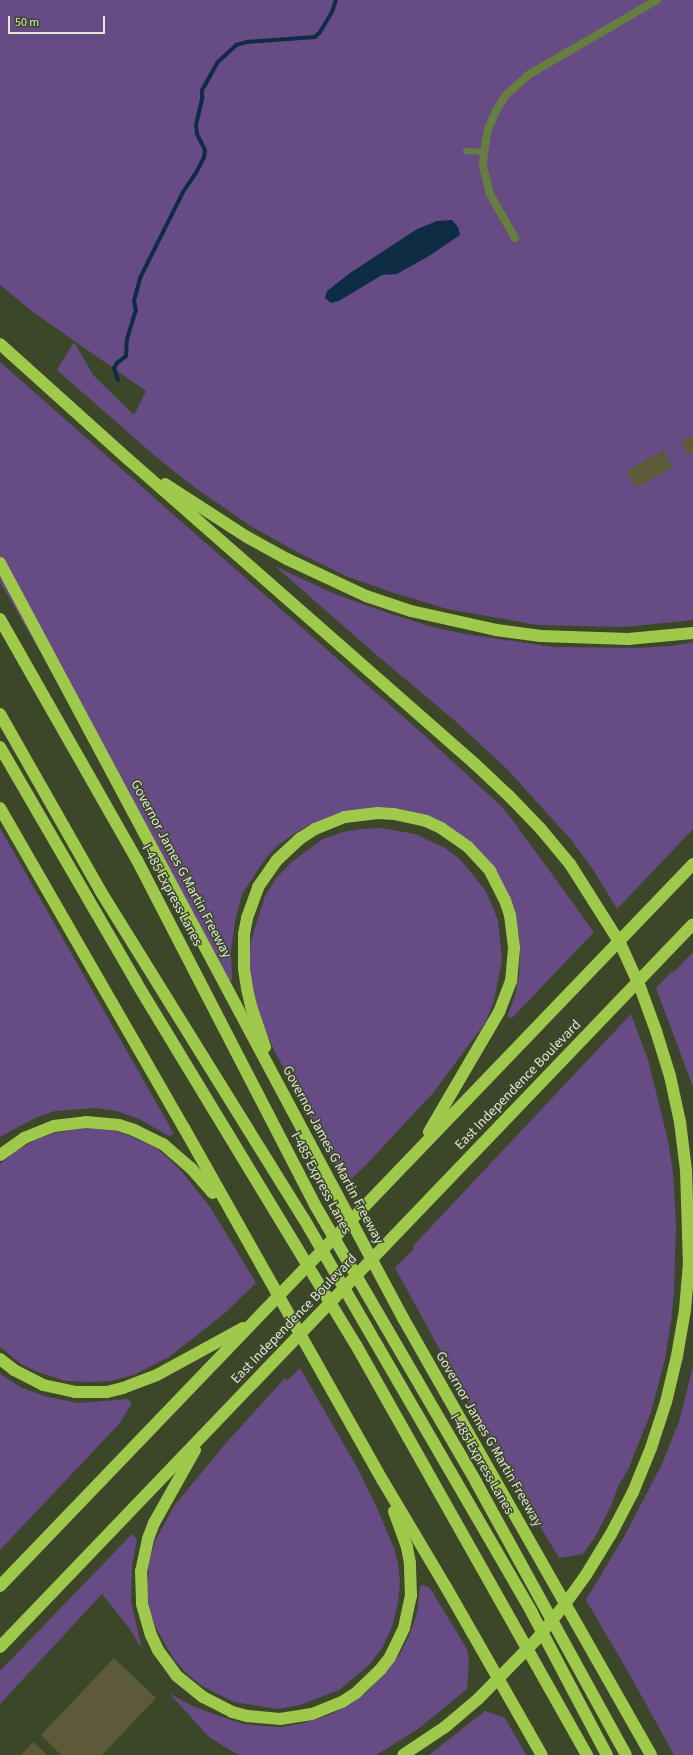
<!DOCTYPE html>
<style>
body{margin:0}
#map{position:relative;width:693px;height:1755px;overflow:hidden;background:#3c4729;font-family:"Source Sans 3",sans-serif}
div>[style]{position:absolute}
.green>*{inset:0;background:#674b85}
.water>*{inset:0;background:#0e2c44}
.stream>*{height:4px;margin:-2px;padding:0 2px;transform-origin:2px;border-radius:2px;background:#0e2c44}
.building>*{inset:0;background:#5c5a38}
.service>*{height:6px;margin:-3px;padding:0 3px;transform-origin:3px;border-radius:3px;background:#677e41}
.minor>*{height:8px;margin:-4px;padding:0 4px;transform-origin:4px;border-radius:4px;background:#677e41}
.motorway>*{height:12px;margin:-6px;padding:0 6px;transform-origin:6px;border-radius:6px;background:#9fc94b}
span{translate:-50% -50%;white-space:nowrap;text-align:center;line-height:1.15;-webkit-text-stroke:3px #3c4729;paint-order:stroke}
.street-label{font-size:14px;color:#dfe7d5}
.scale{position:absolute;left:8px;top:16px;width:97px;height:18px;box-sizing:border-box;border:2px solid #dfe7d5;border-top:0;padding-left:5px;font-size:12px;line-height:14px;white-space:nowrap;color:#dfe7d5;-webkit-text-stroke:3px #3c4729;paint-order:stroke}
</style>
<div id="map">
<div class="green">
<div style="clip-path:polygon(0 0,693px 0,693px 620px,624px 627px,538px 625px,447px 609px,388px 591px,346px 576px,299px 553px,252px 527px,194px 487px,155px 456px,57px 370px,74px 342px,93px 375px,134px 415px,146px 391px,33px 312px,0 285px)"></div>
<div style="clip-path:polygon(0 362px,425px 736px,502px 807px,514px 822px,594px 932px,513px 1017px,510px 1018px,508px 1017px,508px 1014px,515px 996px,519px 975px,520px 954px,519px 936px,514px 913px,503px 886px,437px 823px,346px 812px,309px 825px,292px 835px,277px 846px,265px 859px,242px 894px,235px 922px,231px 950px,232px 979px,230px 982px,0 582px)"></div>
<div style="clip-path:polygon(275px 566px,330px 592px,379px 610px,429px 626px,465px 634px,553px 647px,637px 648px,672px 646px,693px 642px,693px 829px,617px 909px,592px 868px,573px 842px,507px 769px,454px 720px,373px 652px)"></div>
<div style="clip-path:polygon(0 828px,174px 1134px,169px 1136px,139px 1119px,117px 1111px,96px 1108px,55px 1111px,37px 1117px,0 1137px)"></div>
<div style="clip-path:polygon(381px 828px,415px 834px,445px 848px,460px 859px,485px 890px,493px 907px,498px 921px,502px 959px,494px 1001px,485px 1023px,433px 1093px,366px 1165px,346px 1184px,275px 1052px,259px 1016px,252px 991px,249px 964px,251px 941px,265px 896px,277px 877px,293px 861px,323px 839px,343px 832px,362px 829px)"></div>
<div style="clip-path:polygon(693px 952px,693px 1087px,656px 988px,672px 971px,673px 973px)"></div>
<div style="clip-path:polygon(631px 1014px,649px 1063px,668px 1141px,673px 1173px,676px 1224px,674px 1292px,671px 1322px,665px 1359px,651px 1412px,628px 1470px,618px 1486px,611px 1506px,595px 1537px,583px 1554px,559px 1558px,491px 1443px,395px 1268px,414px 1249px,413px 1246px)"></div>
<div style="clip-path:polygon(86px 1128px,112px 1130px,128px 1135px,156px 1148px,169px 1159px,182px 1172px,210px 1207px,256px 1283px,225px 1313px,169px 1357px,134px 1375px,110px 1381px,93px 1382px,66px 1381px,38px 1372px,21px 1364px,0 1347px,0 1164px,15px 1151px,38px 1139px,55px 1133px)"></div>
<div style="clip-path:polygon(693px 1366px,693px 1755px,674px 1755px,631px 1677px,586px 1600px,625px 1535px,662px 1464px,679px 1422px)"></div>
<div style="clip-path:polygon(300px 1368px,358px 1469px,377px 1508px,394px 1548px,398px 1563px,400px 1583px,398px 1603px,392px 1627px,382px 1648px,369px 1665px,339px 1690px,300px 1705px,278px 1709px,234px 1702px,202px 1686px,186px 1673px,173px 1658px,155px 1626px,149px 1607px,147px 1585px,149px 1562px,155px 1541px,174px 1506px,226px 1443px,285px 1378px,287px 1381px)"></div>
<div style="clip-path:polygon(0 1374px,22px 1388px,48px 1397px,78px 1403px,128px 1399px,131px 1402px,131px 1405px,119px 1424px,0 1550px)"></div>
<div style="clip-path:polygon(132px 1534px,137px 1539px,132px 1566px,131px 1602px,142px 1649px,130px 1629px,102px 1594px,0 1704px,0 1671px)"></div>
<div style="clip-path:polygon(424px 1585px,430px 1588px,467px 1649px,469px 1661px,467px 1689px,418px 1729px,376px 1755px,238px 1755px,209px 1737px,169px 1693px,190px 1705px,222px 1717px,244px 1724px,262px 1726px,282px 1727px,304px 1723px,329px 1715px,349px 1705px,367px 1692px,400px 1654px,409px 1636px,417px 1613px,420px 1586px)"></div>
<div style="clip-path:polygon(485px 1711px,505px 1718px,526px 1755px,429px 1755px)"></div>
</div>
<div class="water">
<div style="clip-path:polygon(452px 220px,458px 227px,460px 235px,429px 256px,397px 274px,382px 275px,339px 301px,331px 303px,325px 298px,327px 291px,350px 273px,417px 229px,437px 221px)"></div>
</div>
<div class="stream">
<div style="left:118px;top:380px;width:13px;rotate:-108deg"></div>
<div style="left:114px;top:368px;width:6px;rotate:-59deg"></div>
<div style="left:117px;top:363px;width:11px;rotate:-38deg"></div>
<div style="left:126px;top:356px;width:17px;rotate:-87deg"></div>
<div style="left:127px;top:339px;width:30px;rotate:-73deg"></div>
<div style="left:136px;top:310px;width:9px;rotate:-103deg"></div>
<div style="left:134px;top:301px;width:24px;rotate:-75deg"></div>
<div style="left:140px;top:278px;width:96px;rotate:-63.4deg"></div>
<div style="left:183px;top:192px;width:23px;rotate:-56deg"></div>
<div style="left:196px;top:173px;width:18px;rotate:-63deg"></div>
<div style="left:204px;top:157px;width:7px;rotate:-82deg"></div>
<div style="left:205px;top:150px;width:18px;rotate:-117deg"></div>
<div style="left:197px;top:134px;width:9px;rotate:-96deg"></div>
<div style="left:196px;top:125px;width:28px;rotate:-77deg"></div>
<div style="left:202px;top:98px;width:8px;rotate:-90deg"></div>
<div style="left:202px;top:90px;width:6px;rotate:-59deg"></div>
<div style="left:205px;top:85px;width:26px;rotate:-61deg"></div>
<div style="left:218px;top:62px;width:25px;rotate:-43deg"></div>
<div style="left:236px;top:45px;width:11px;rotate:-15deg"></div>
<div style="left:247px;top:42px;width:68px;rotate:-4.2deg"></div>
<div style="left:315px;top:37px;width:7px;rotate:-45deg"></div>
<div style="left:320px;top:32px;width:23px;rotate:-59deg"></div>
<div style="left:332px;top:12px;width:13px;rotate:-72deg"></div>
</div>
<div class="building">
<div style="clip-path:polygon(693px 435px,693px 452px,688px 455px,681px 442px)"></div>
<div style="clip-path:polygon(663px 450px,673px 467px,636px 488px,627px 471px)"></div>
<div style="clip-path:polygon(114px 1658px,156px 1698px,102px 1755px,61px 1755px,41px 1735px)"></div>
<div style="clip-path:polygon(33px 1742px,47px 1755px,21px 1755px)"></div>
</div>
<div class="service">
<div style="left:466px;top:151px;width:18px;rotate:3deg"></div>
</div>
<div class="minor">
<div style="left:515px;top:238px;width:51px;rotate:-119.6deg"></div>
<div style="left:490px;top:194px;width:30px;rotate:-104deg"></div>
<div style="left:483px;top:165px;width:13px;rotate:-86deg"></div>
<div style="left:484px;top:152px;width:23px;rotate:-80deg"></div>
<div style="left:488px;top:129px;width:20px;rotate:-66deg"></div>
<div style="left:496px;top:111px;width:17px;rotate:-59deg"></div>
<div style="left:505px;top:96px;width:31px;rotate:-42deg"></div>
<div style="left:528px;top:75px;width:149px;rotate:-30.2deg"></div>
</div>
<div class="motorway">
<div style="left:0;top:344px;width:173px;rotate:42deg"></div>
<div style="left:129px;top:460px;width:461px;rotate:41.3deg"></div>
<div style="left:475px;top:764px;width:47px;rotate:43.3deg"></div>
<div style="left:509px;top:796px;width:45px;rotate:45.9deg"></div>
<div style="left:540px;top:828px;width:47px;rotate:50.2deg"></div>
<div style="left:570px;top:864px;width:93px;rotate:57.7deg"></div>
<div style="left:620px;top:943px;width:48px;rotate:65.6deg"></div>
<div style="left:640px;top:987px;width:47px;rotate:70deg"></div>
<div style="left:656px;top:1031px;width:47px;rotate:72.7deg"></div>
<div style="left:670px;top:1076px;width:47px;rotate:77.7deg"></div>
<div style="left:680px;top:1122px;width:48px;rotate:82.9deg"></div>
<div style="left:686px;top:1170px;width:93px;rotate:88.2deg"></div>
<div style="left:689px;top:1263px;width:47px;rotate:94.9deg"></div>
<div style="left:685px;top:1310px;width:47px;rotate:99.9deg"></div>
<div style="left:677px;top:1356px;width:47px;rotate:103.4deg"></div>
<div style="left:666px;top:1402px;width:48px;rotate:108.1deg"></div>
<div style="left:651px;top:1448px;width:48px;rotate:112.2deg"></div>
<div style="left:633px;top:1492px;width:47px;rotate:117.6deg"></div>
<div style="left:611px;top:1534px;width:48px;rotate:121.4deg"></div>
<div style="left:586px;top:1575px;width:41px;rotate:126deg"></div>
<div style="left:562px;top:1608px;width:41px;rotate:129.1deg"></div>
<div style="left:536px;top:1640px;width:83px;rotate:134.5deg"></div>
<div style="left:478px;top:1699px;width:43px;rotate:139.7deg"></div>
<div style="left:445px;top:1727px;width:50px;rotate:146.3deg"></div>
<div style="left:165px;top:484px;width:98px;rotate:32.9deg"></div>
<div style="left:247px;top:537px;width:46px;rotate:28.8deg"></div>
<div style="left:287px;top:559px;width:87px;rotate:25.1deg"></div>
<div style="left:366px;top:596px;width:47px;rotate:18.4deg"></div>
<div style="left:411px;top:611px;width:87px;rotate:12.6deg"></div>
<div style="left:496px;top:630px;width:45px;rotate:7.6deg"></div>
<div style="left:541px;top:636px;width:87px;rotate:2deg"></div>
<div style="left:628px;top:639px;width:65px;rotate:-5.3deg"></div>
<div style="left:0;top:563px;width:856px;rotate:61.91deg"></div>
<div style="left:403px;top:1318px;width:502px;rotate:60.42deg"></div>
<div style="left:0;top:619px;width:277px;rotate:60.4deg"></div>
<div style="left:137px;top:860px;width:388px;rotate:62.7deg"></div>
<div style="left:315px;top:1205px;width:320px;rotate:59.8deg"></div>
<div style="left:476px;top:1482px;width:311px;rotate:61.2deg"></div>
<div style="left:0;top:714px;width:205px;rotate:60.4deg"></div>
<div style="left:101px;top:892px;width:385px;rotate:58.2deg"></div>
<div style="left:304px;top:1219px;width:455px;rotate:59.9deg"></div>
<div style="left:532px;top:1613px;width:161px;rotate:62.2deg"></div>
<div style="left:0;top:747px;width:272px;rotate:59.9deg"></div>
<div style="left:136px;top:982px;width:424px;rotate:58.8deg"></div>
<div style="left:356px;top:1345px;width:471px;rotate:60.6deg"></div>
<div style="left:0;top:808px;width:369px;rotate:60.1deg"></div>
<div style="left:184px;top:1128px;width:405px;rotate:60.6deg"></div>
<div style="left:383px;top:1481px;width:123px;rotate:59.3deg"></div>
<div style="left:446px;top:1587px;width:193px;rotate:60.3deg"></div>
<div style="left:265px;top:1047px;width:43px;rotate:-108.9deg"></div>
<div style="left:251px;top:1006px;width:18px;rotate:-103deg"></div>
<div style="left:247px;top:988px;width:20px;rotate:-99deg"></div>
<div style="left:244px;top:968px;width:34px;rotate:-90deg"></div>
<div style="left:244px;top:934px;width:16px;rotate:-79deg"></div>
<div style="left:247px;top:918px;width:33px;rotate:-70deg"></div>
<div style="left:258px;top:887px;width:33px;rotate:-55deg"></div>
<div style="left:277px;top:860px;width:33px;rotate:-43deg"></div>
<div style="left:301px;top:838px;width:17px;rotate:-33deg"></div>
<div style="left:315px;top:829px;width:32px;rotate:-22deg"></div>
<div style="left:345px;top:817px;width:33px;rotate:-7deg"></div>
<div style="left:378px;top:813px;width:16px;rotate:4deg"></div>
<div style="left:394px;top:814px;width:33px;rotate:12deg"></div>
<div style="left:426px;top:821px;width:17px;rotate:25deg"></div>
<div style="left:441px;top:828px;width:33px;rotate:35deg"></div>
<div style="left:468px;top:847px;width:33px;rotate:47deg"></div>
<div style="left:490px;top:871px;width:33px;rotate:63deg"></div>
<div style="left:505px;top:900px;width:16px;rotate:72deg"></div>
<div style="left:510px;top:915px;width:33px;rotate:83deg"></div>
<div style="left:514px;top:948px;width:33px;rotate:95deg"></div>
<div style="left:511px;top:981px;width:33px;rotate:111deg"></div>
<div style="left:499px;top:1012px;width:139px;rotate:120.3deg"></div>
<div style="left:0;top:1155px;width:29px;rotate:-35deg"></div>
<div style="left:24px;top:1138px;width:32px;rotate:-22deg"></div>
<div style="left:54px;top:1126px;width:32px;rotate:-7deg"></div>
<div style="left:86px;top:1122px;width:33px;rotate:5deg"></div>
<div style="left:119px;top:1125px;width:16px;rotate:18deg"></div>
<div style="left:134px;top:1130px;width:32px;rotate:26deg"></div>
<div style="left:163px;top:1144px;width:37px;rotate:41deg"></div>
<div style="left:191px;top:1168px;width:33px;rotate:49deg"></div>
<div style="left:0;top:1359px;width:18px;rotate:38deg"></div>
<div style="left:14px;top:1370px;width:33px;rotate:27deg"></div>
<div style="left:43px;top:1385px;width:33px;rotate:12deg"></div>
<div style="left:75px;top:1392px;width:32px"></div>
<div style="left:107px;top:1392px;width:16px;rotate:-14deg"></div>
<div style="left:123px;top:1388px;width:36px;rotate:-21deg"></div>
<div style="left:157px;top:1375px;width:98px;rotate:-28.7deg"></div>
<div style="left:195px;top:1450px;width:84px;rotate:119.3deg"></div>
<div style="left:154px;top:1523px;width:17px;rotate:111deg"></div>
<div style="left:148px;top:1539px;width:33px;rotate:102deg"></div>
<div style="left:141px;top:1571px;width:33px;rotate:88deg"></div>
<div style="left:142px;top:1604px;width:32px;rotate:74deg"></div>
<div style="left:151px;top:1635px;width:17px;rotate:65deg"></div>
<div style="left:158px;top:1650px;width:32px;rotate:54deg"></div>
<div style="left:177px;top:1676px;width:33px;rotate:39deg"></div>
<div style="left:203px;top:1697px;width:33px;rotate:27deg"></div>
<div style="left:232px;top:1712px;width:16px;rotate:15deg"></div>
<div style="left:247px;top:1716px;width:33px;rotate:5deg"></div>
<div style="left:280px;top:1719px;width:32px;rotate:-9deg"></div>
<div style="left:312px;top:1714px;width:32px;rotate:-22deg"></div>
<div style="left:342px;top:1702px;width:17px;rotate:-33deg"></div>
<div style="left:356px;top:1693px;width:33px;rotate:-44deg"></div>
<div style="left:380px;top:1670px;width:16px;rotate:-52deg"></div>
<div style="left:390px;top:1657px;width:32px;rotate:-64deg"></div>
<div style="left:404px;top:1628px;width:33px;rotate:-78deg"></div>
<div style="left:411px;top:1596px;width:33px;rotate:-92deg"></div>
<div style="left:410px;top:1563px;width:16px;rotate:-101deg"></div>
<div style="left:407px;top:1547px;width:38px;rotate:-110deg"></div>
<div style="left:0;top:1586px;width:1001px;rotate:-46.17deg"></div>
<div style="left:0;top:1647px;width:1001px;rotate:-46.21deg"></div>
</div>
<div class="street-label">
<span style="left:181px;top:869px;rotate:62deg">Governor James G Martin Freeway</span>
<span style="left:172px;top:895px;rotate:62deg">I-485 Express Lanes</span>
<span style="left:518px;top:1085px;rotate:-46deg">East Independence Boulevard</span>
<span style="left:333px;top:1155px;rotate:62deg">Governor James G Martin Freeway</span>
<span style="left:321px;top:1183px;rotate:62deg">I-485 Express Lanes</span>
<span style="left:294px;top:1319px;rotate:-46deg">East Independence Boulevard</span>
<span style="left:489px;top:1439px;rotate:60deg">Governor James G Martin Freeway</span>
<span style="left:482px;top:1464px;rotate:60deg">I-485 Express Lanes</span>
</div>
<div class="scale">50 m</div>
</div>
